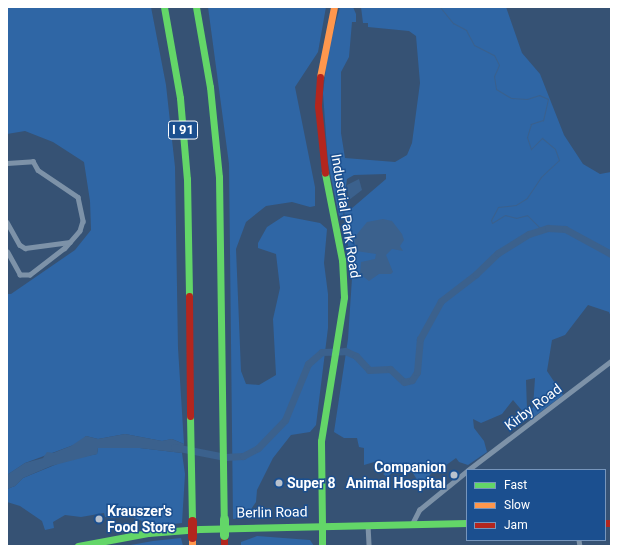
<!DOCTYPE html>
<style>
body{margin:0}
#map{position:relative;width:618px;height:553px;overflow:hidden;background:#365274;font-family:Roboto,sans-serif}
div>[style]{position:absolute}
.green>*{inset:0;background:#2f66a5}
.water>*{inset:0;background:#3b618d}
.stream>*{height:1px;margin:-0.5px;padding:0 0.5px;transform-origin:0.5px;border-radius:0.5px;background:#3b618d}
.river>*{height:7px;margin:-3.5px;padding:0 3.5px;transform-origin:3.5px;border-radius:3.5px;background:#3b618d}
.street>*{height:4.5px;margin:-2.25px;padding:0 2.25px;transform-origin:2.25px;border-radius:2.25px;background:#7d92a8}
.fast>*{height:7px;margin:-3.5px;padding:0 3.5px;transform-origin:3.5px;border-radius:3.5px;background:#63d668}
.slow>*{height:7px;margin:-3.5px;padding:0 3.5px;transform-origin:3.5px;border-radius:3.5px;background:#ff974d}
.jam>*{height:7px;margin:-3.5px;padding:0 3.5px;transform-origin:3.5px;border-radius:3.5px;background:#b3261e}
.fast-bridge>*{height:9px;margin:-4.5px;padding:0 4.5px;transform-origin:4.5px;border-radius:4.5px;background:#63d668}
.jam-bridge>*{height:9px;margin:-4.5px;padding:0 4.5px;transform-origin:4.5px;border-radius:4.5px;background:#b3261e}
.dots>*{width:11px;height:11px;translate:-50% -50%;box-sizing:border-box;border:2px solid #1b4f8f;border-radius:50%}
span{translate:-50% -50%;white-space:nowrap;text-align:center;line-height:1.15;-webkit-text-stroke:3px #1b4f8f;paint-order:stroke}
.shield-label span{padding:1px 3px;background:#1b4f8f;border:1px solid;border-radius:3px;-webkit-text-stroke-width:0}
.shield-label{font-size:13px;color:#fff;font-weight:700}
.street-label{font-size:14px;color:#fff}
.poi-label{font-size:14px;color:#fff;font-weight:700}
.right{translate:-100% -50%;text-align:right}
.left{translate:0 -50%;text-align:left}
.frame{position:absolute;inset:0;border:8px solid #fff;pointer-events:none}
.legend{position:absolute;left:466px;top:469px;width:140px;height:72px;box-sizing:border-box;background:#1b4f8f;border:1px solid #7695bc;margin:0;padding:5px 7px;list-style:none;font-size:12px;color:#fff}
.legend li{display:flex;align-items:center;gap:8px;height:20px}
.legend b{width:20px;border:1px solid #7695bc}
</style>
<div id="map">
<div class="green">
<div style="clip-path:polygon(7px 7px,151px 7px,166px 85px,175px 167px,178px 348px,184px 444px,172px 439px,162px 441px,125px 434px,98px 439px,86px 436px,79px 443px,25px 463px,7px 475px,7px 294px,11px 294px,75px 250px,91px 230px,90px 201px,84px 162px,53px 142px,25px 131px,7px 134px)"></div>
<div style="clip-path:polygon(208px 7px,326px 7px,318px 52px,295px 87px,315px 187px,315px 206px,310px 207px,292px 202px,266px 206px,246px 222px,236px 249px,241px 371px,246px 384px,259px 385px,276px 375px,273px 319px,280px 288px,276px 254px,258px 248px,258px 243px,267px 227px,284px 216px,320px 223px,327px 229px,324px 263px,328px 294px,328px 328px,316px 425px,310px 432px,291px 435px,273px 458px,257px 490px,256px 502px,245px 518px,233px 519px,229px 164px)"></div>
<div style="clip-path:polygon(evenodd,340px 7px,353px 7px,356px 14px,356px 22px,352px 22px,349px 57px,341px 72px,341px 133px,345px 158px,395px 162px,407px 155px,412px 143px,420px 83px,416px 36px,409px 31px,368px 27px,368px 23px,363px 23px,361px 7px,506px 7px,522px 53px,540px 74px,564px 135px,583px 164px,600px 174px,611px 172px,611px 317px,609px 312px,588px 305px,565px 335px,552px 340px,547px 371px,563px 395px,530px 420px,513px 400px,502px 414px,481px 423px,473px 419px,474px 428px,484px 441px,487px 452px,468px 465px,459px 462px,456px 458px,438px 471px,434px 470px,421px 486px,411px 470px,396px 470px,387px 477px,383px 474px,390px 470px,381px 460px,364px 465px,364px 448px,359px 447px,357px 438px,344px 438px,334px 432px,348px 339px,352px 278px,344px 211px,343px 216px,339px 216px,328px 163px,323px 93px,328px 51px,340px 7px,386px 174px,386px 179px,351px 209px,343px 207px,347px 179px,354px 175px,386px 174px,340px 7px,535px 378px,533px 408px,527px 409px,526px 380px,535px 378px)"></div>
<div style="clip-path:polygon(98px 448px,140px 448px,182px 453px,185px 474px,182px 523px,155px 526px,134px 518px,134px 515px,113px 518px,105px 517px,104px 513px,81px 517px,65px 515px,53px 522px,54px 528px,45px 530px,42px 521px,20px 506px,7px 502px,7px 489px,15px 486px,23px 478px,67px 460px,97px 454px)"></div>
<div style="clip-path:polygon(257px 536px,310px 540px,314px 546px,241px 546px,241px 542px)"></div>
<div style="clip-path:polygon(181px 538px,183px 546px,125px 546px,153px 541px)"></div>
</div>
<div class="water">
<div style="clip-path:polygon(359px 179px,362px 190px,349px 200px,347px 185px)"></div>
<div style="clip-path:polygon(383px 219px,392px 221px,402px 234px,404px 240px,400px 246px,403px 251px,392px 249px,386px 255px,393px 272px,391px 274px,379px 274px,369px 281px,360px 274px,361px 262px,375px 259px,376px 254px,356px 251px,354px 238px,367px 222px)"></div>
<div style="clip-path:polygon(125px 434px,162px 441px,172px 439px,184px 444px,182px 453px,140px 448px,98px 448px,97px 454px,51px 466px,23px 478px,15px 486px,7px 489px,7px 475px,25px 463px,43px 458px,47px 452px,53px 453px,71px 446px,86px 436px,98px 439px)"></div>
</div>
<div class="stream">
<div style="left:440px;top:7px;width:21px;rotate:51deg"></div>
<div style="left:453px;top:23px;width:15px;rotate:28deg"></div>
<div style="left:466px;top:30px;width:17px;rotate:62deg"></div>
<div style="left:474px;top:45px;width:22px;rotate:27deg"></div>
<div style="left:494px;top:55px;width:11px;rotate:63deg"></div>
<div style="left:499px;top:65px;width:12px;rotate:114deg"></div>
<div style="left:494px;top:76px;width:13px;rotate:81deg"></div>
<div style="left:496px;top:89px;width:17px;rotate:31deg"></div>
<div style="left:511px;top:98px;width:16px;rotate:4deg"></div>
<div style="left:527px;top:99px;width:13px;rotate:-18deg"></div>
<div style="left:539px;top:95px;width:10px;rotate:24deg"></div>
<div style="left:548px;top:99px;width:22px;rotate:103deg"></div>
<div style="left:543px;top:120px;width:13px;rotate:162deg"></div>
<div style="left:531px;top:124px;width:14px;rotate:107deg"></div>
<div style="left:527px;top:137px;width:13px;rotate:72deg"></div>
<div style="left:531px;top:149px;width:16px;rotate:-45deg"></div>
<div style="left:542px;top:138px;width:17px;rotate:40deg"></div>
<div style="left:555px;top:149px;width:12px;rotate:70deg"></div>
<div style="left:559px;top:160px;width:25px;rotate:137deg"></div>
<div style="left:541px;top:177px;width:25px;rotate:124deg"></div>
<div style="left:527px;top:198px;width:13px;rotate:148deg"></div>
<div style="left:516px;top:205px;width:18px;rotate:174deg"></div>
<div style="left:498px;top:207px;width:15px;rotate:118deg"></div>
<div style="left:491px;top:220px;width:3px;rotate:72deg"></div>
<div style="left:492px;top:223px;width:15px;rotate:-32deg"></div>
<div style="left:505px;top:215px;width:11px;rotate:15deg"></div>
<div style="left:516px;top:218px;width:11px;rotate:-15deg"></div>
<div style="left:527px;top:215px;width:21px;rotate:45deg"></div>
</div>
<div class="river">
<div style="left:174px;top:447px;width:52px;rotate:11.1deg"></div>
<div style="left:225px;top:457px;width:18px;rotate:-3deg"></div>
<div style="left:243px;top:456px;width:17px;rotate:-28deg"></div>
<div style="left:258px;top:448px;width:39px;rotate:-46deg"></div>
<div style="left:285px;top:420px;width:61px;rotate:-67.7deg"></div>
<div style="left:308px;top:364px;width:18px;rotate:-41deg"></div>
<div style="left:322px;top:352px;width:23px;rotate:-2deg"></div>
<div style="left:345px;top:351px;width:12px;rotate:24deg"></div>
<div style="left:356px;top:356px;width:19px;rotate:47deg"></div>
<div style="left:369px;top:370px;width:21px;rotate:-3deg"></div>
<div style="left:390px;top:369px;width:19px;rotate:43deg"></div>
<div style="left:404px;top:382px;width:8px;rotate:-14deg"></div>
<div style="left:412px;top:380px;width:9px;rotate:-58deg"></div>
<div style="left:417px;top:372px;width:33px;rotate:-85deg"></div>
<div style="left:420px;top:339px;width:43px;rotate:-61.1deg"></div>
<div style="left:441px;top:301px;width:44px;rotate:-37.6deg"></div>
<div style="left:476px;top:274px;width:30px;rotate:-44deg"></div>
<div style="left:498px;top:253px;width:36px;rotate:-32deg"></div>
<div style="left:529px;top:234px;width:20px;rotate:-18deg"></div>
<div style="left:548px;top:228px;width:17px;rotate:3deg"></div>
<div style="left:565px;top:229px;width:52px;rotate:28.5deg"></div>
</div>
<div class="street">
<div style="left:7px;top:163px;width:26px;rotate:-4deg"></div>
<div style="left:33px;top:161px;width:10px;rotate:61deg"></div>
<div style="left:38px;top:170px;width:48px;rotate:34deg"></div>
<div style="left:78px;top:197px;width:25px;rotate:78deg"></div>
<div style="left:83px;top:221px;width:10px;rotate:107deg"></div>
<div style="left:80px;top:231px;width:23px;rotate:131deg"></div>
<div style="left:65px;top:248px;width:44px;rotate:142.4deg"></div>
<div style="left:30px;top:275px;width:10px;rotate:180deg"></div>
<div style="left:20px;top:275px;width:26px;rotate:-119deg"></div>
<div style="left:7px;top:222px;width:26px;rotate:61deg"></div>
<div style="left:20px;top:245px;width:6px;rotate:31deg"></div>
<div style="left:25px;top:248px;width:45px;rotate:-7.6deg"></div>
<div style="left:468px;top:470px;width:180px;rotate:-37.3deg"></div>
<div style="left:412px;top:524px;width:16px;rotate:-63deg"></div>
<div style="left:419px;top:510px;width:62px;rotate:-39.1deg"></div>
<div style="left:368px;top:525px;width:21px;rotate:87deg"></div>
<div style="left:579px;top:540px;width:6px;rotate:81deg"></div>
</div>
<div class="fast">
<div style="left:164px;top:7px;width:92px;rotate:80deg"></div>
<div style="left:180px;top:98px;width:81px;rotate:85.1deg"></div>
<div style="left:187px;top:179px;width:117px;rotate:89deg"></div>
<div style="left:196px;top:7px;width:81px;rotate:80.1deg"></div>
<div style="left:210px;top:87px;width:90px;rotate:84.3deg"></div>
<div style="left:219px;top:177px;width:342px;rotate:89.2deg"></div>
<div style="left:190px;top:416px;width:105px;rotate:88.9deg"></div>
<div style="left:322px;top:525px;width:84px;rotate:-90.7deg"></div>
<div style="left:321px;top:441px;width:146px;rotate:-80.9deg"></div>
<div style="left:344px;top:297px;width:37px;rotate:-93deg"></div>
<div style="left:342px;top:260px;width:89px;rotate:-101.1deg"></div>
<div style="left:322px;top:525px;width:21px;rotate:90deg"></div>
<div style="left:78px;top:546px;width:71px;rotate:-10.5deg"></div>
<div style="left:148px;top:533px;width:52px;rotate:-4.4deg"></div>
<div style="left:200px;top:529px;width:267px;rotate:-1.3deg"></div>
</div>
<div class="slow">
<div style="left:320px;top:77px;width:71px;rotate:-78.7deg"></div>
<div style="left:192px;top:537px;width:9px;rotate:90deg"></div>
</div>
<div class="jam">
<div style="left:320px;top:77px;width:29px;rotate:94deg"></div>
<div style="left:318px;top:106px;width:67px;rotate:84deg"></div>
<div style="left:189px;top:296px;width:120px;rotate:89.5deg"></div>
<div style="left:605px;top:523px;width:6px"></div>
<div style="left:224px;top:535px;width:11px;rotate:90deg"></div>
</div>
<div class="fast-bridge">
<div style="left:224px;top:519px;width:16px;rotate:90deg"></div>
</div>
<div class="jam-bridge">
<div style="left:192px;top:521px;width:16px;rotate:90deg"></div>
</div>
<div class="dots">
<div style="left:454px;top:475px;background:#b9c2ce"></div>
<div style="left:279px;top:483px;background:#b9c2ce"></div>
<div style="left:99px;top:519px;background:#b9c2ce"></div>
</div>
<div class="shield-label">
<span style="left:183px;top:130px">I 91</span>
</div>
<div class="street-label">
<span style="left:346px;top:216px;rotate:81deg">Industrial Park Road</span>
<span style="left:533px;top:407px;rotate:-37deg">Kirby Road</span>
<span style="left:272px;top:512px;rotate:-1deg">Berlin Road</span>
</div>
<div class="poi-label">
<span class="right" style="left:446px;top:475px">Companion<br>Animal Hospital</span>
<span class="left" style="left:287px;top:483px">Super 8</span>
<span class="left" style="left:107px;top:519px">Krauszer's<br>Food Store</span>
</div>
<div class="frame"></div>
<ul class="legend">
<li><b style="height:5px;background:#63d668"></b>Fast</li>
<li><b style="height:5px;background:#ff974d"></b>Slow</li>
<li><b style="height:5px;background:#b3261e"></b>Jam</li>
</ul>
</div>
